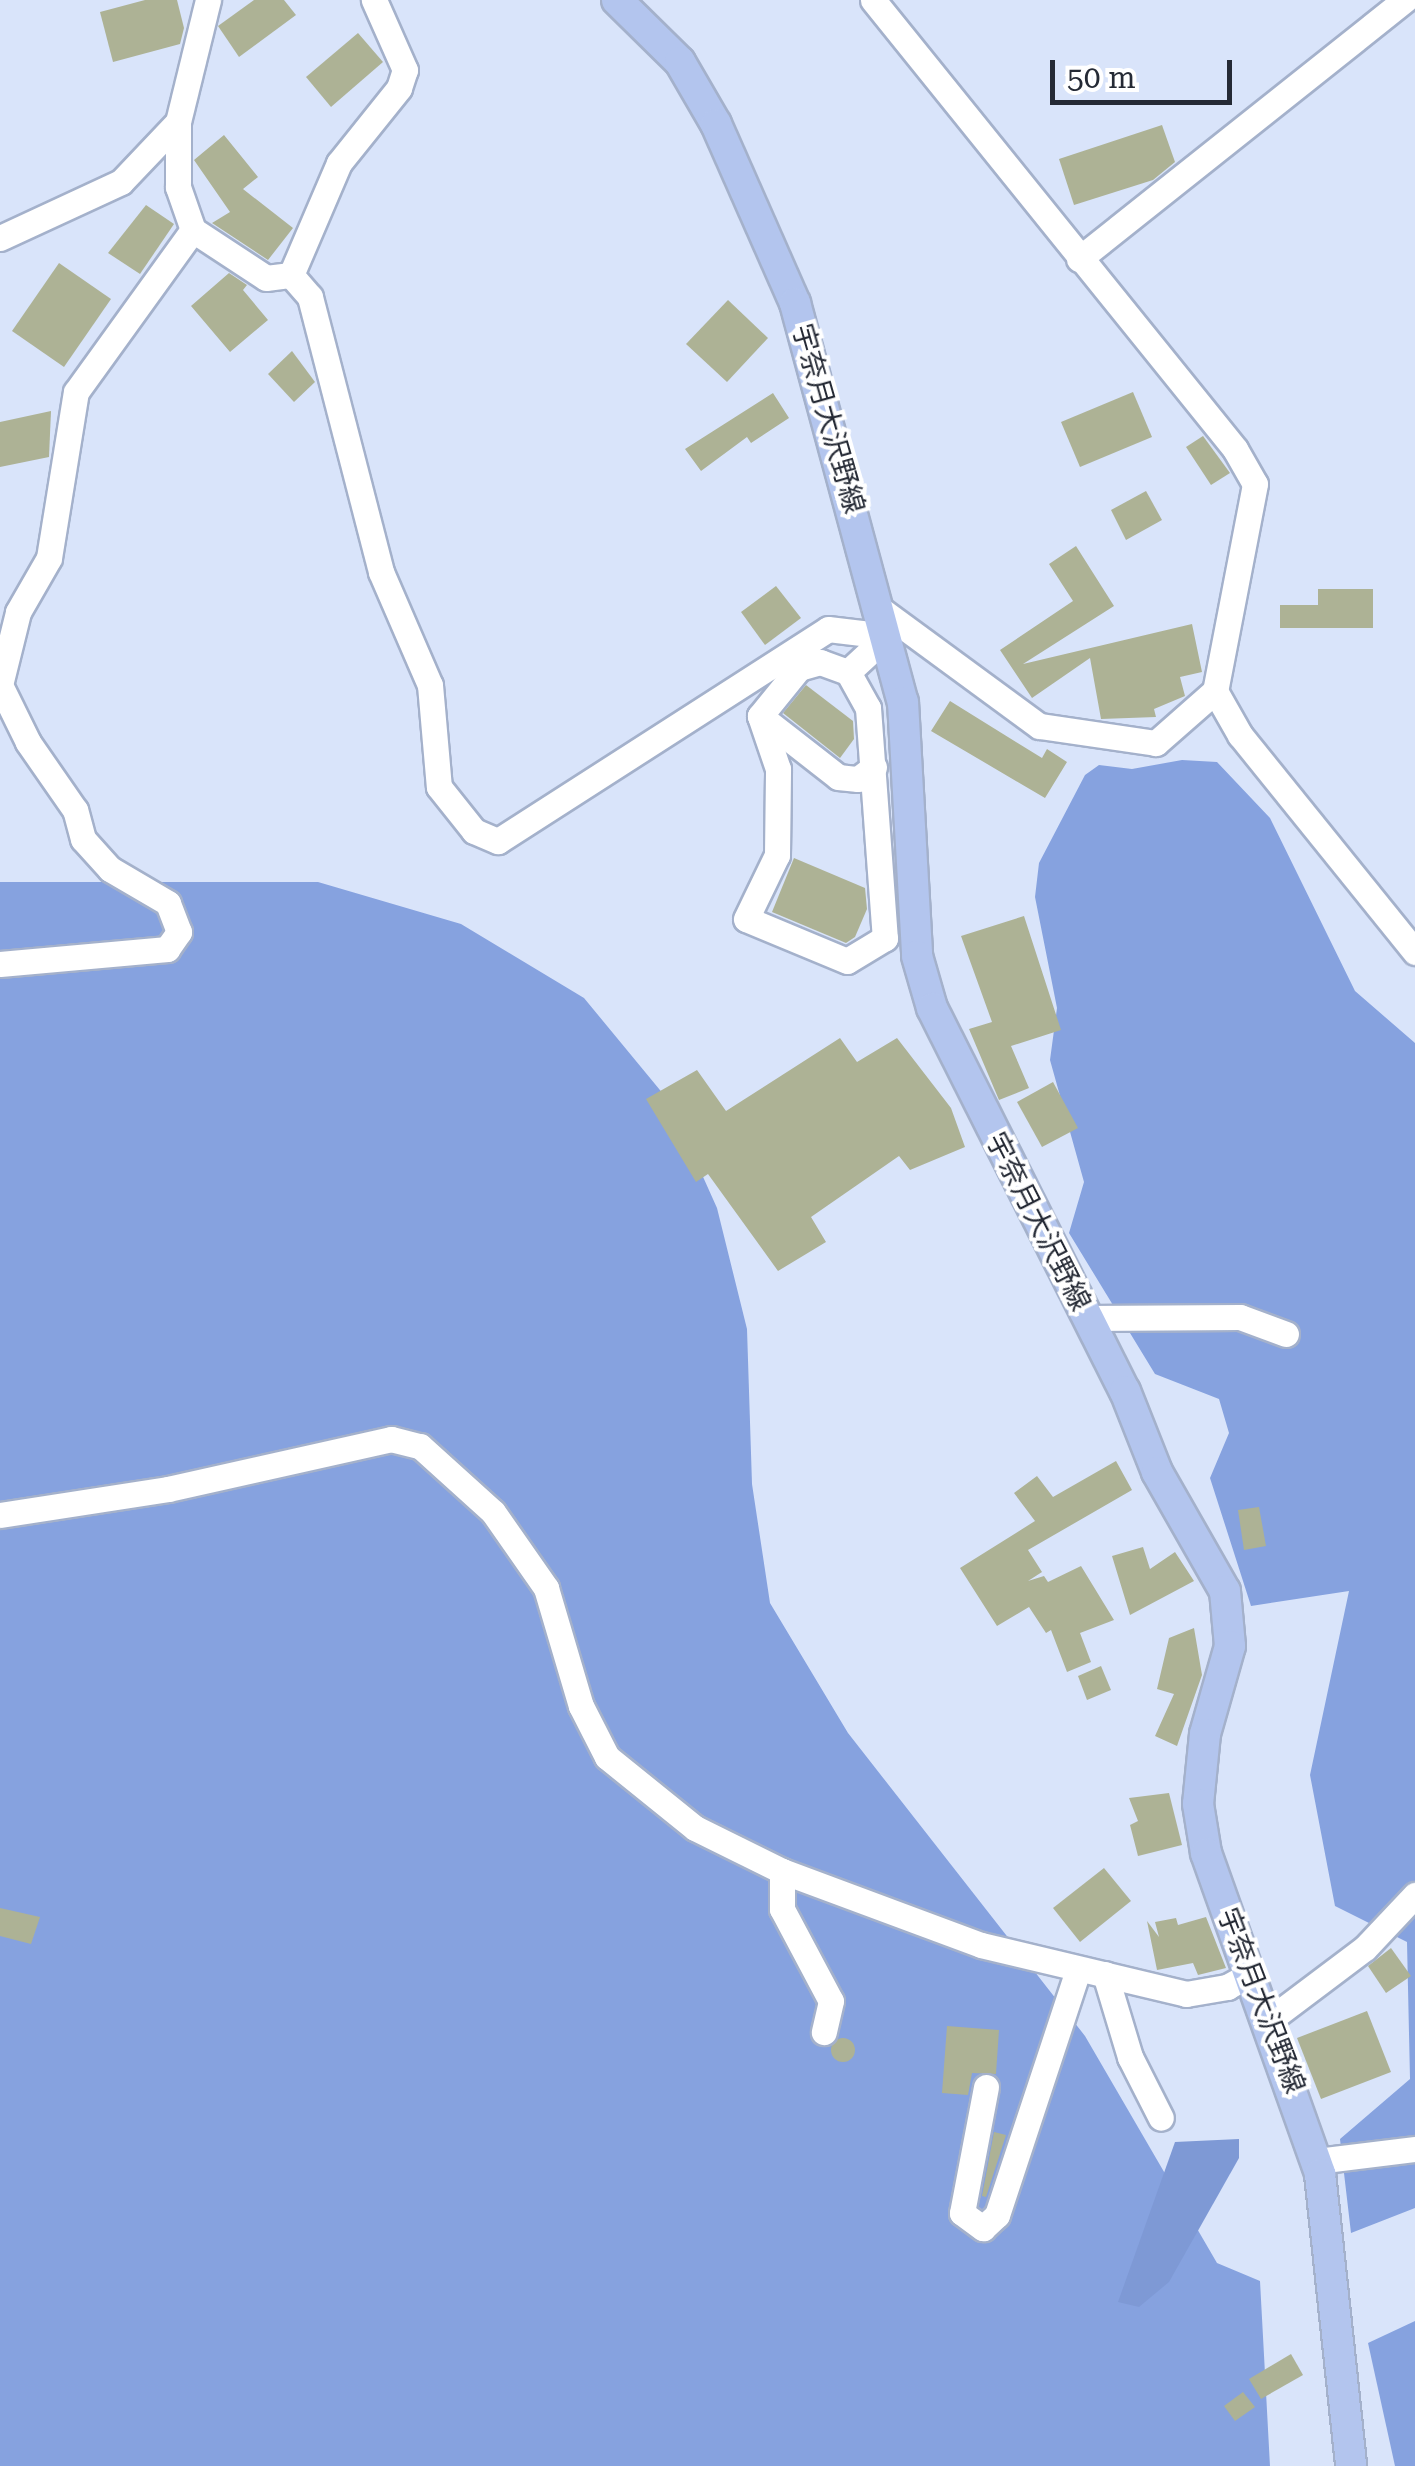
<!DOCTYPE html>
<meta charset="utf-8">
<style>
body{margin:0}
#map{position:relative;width:1415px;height:2466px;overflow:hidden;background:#d9e4fa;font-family:"Roboto Serif","Noto Sans JP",serif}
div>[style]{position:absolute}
.forest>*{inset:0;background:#86a2df}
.water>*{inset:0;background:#7e99d5}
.building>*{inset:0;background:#adb295}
.round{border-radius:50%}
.roads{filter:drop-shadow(2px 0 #a4b1cb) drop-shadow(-2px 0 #a4b1cb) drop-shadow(0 2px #a4b1cb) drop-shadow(0 -2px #a4b1cb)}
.minor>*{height:25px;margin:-12.5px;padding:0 12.5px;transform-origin:12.5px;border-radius:12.5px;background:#fff}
.major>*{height:30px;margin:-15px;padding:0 15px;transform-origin:15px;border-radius:15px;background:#b3c5ee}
span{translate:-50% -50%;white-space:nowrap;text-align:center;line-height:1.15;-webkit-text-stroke:8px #fff;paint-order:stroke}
.street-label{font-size:28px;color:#252a35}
.scale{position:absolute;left:1050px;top:60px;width:182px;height:45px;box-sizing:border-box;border:5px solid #252a35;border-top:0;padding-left:12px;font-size:30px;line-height:35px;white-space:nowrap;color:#252a35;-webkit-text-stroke:8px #fff;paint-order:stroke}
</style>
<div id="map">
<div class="forest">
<div style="clip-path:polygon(1182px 760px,1217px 762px,1270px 818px,1355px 991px,1415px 1043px,1415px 2208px,1351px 2233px,1340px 2139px,1410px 2079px,1407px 1942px,1335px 1906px,1310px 1775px,1349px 1591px,1251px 1606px,1210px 1478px,1229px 1433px,1219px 1399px,1155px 1374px,1069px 1233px,1084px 1182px,1050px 1060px,1057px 1008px,1035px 897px,1039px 863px,1085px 775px,1099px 765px,1132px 769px)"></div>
<div style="clip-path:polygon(0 882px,318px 882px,461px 924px,584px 998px,669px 1101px,717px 1208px,747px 1329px,752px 1484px,770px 1603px,848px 1733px,1085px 2036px,1217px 2263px,1260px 2281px,1270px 2466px,0 2466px)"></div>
<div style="clip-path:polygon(1415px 2321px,1415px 2466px,1395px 2466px,1368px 2343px)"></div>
</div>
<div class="water">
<div style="clip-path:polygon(1239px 2139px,1239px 2158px,1169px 2282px,1139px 2307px,1118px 2302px,1175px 2142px)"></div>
</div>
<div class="building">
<div style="clip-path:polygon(145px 0,177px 0,184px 28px,180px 44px,113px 62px,100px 12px)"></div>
<div style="clip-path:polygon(254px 0,284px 0,296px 15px,239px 57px,218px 26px)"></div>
<div style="clip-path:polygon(358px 33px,383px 62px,331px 107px,306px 77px)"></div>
<div style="clip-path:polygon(1162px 125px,1175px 162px,1153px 180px,1074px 205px,1059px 159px)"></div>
<div style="clip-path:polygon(224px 135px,258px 177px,243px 189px,293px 228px,268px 260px,212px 223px,230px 212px,194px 160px)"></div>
<div style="clip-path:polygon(146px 205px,174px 224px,140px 274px,108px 253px)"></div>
<div style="clip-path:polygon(59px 263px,111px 299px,64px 367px,12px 331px)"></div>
<div style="clip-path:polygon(229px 273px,247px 285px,243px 290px,268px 320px,230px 352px,191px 306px)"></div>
<div style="clip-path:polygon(728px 300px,768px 338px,727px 382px,686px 344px)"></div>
<div style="clip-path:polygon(292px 351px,315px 382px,294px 402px,268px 374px)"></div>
<div style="clip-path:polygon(1133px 392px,1152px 437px,1080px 467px,1061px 422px)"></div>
<div style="clip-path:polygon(773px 393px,789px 418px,751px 443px,747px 437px,701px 471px,685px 449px)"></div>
<div style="clip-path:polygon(51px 411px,49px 457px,0 467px,0 422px)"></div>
<div style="clip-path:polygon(1203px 436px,1230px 473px,1211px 485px,1186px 447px)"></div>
<div style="clip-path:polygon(1146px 491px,1162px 520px,1126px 540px,1111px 510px)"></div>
<div style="clip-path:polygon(1076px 546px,1114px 606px,1023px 664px,1192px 624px,1202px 672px,1180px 677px,1185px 696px,1154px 709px,1156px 717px,1101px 719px,1090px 658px,1032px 698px,1000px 650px,1073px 601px,1049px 564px)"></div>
<div style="clip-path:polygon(776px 586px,801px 618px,765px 645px,741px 612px)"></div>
<div style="clip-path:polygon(1318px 589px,1373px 589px,1373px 628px,1280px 628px,1280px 605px,1318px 605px)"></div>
<div style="clip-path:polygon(806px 685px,853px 721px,854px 739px,840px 758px,783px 713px)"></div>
<div style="clip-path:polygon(950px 701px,1042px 758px,1047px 749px,1067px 762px,1045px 798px,931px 731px)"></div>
<div style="clip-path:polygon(794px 858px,865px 888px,867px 909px,855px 937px,846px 943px,772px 912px)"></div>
<div style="clip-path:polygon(1024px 916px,1061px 1030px,1011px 1046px,1029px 1088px,999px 1100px,969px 1029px,992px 1022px,961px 936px)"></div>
<div style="clip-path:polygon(840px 1038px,857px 1062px,897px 1038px,951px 1108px,965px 1147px,910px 1170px,899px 1156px,811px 1217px,826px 1242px,778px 1271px,708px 1174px,696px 1182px,646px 1099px,697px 1070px,726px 1111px)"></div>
<div style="clip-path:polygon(1053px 1082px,1078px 1128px,1042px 1147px,1017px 1102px)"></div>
<div style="clip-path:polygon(1116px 1461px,1132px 1490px,1028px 1550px,1042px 1572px,1028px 1581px,1044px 1576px,1048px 1582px,1081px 1566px,1114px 1620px,1080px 1633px,1091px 1662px,1067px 1672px,1051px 1630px,1046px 1633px,1029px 1607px,997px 1626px,960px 1568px,1035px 1521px,1014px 1493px,1037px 1476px,1053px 1497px)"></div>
<div style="clip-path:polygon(1259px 1507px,1266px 1546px,1244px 1550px,1238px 1510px)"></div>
<div style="clip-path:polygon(1143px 1547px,1150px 1569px,1175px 1552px,1194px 1581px,1130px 1615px,1112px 1556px)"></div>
<div style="clip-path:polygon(1194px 1628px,1202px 1675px,1177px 1746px,1155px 1736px,1174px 1694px,1157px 1689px,1169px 1638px)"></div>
<div style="clip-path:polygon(1101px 1666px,1111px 1690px,1087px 1700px,1078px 1676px)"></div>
<div style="clip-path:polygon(1169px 1793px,1182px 1845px,1138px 1856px,1130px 1825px,1138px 1821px,1129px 1798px)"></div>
<div style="clip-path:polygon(1104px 1868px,1131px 1901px,1080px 1942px,1053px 1908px)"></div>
<div style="clip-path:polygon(0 1908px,40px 1917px,31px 1944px,0 1936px)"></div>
<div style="clip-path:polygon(1206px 1917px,1226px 1968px,1198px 1975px,1193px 1963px,1157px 1970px,1147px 1921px,1159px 1937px,1155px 1922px,1176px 1918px,1178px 1925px)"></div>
<div style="clip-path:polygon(1391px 1948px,1411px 1976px,1386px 1993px,1368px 1966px)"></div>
<div style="clip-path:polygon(1367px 2011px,1391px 2072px,1321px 2099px,1297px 2038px)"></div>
<div style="clip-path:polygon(947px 2026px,999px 2030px,996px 2074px,972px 2073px,968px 2095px,942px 2093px)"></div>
<div class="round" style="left:831px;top:2038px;width:24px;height:24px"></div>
<div style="clip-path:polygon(994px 2132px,1006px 2135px,986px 2197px,982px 2196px)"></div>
<div style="clip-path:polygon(1291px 2354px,1303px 2375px,1261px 2399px,1249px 2379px)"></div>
<div style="clip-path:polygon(1243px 2392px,1255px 2407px,1235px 2421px,1224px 2406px)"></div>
</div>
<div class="roads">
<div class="minor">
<div style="left:873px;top:0;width:577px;rotate:51.12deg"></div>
<div style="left:1235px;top:449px;width:40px;rotate:60.3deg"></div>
<div style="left:1255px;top:484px;width:211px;rotate:100.9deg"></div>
<div style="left:1215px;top:691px;width:79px;rotate:138.6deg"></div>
<div style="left:1156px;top:743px;width:118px;rotate:-171.7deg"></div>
<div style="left:1039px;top:726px;width:196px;rotate:-143.7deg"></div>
<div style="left:193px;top:230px;width:87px;rotate:33.3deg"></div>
<div style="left:266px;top:278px;width:25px;rotate:-7deg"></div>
<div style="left:291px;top:275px;width:122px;rotate:-66.8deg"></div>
<div style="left:339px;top:163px;width:96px;rotate:-51.3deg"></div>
<div style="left:399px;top:88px;width:19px;rotate:-72deg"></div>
<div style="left:405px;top:70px;width:77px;rotate:-113.9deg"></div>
<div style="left:0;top:238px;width:133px;rotate:-24.8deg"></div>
<div style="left:121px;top:182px;width:83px;rotate:-46.5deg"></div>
<div style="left:1079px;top:259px;width:416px;rotate:-38.5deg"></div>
<div style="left:291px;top:275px;width:29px;rotate:49deg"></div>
<div style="left:310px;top:297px;width:284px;rotate:75.5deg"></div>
<div style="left:381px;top:572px;width:123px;rotate:66.6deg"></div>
<div style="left:430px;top:685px;width:102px;rotate:85deg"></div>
<div style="left:439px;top:787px;width:56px;rotate:51.5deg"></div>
<div style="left:474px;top:831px;width:26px;rotate:23deg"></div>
<div style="left:498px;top:841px;width:392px;rotate:-32.7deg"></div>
<div style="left:828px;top:629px;width:59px;rotate:6.8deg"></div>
<div style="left:848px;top:672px;width:41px;rotate:60.9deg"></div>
<div style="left:868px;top:708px;width:231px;rotate:85.8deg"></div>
<div style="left:885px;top:938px;width:44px;rotate:148.8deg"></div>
<div style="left:847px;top:961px;width:109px;rotate:-157.4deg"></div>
<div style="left:746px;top:919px;width:71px;rotate:-64.2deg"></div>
<div style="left:777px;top:855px;width:86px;rotate:-89.3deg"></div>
<div style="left:778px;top:769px;width:56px;rotate:-108.8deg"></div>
<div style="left:760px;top:716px;width:62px;rotate:-50.9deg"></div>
<div style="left:799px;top:668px;width:22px;rotate:-16deg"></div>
<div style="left:820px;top:662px;width:30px;rotate:20deg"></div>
<div style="left:848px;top:672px;width:53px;rotate:-42.7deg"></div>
<div style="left:0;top:685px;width:75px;rotate:-76.1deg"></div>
<div style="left:18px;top:612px;width:62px;rotate:-60.1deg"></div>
<div style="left:49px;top:558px;width:168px;rotate:-80.8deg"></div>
<div style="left:76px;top:392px;width:200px;rotate:-54.2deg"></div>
<div style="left:193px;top:230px;width:46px;rotate:-109.2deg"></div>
<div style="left:178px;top:187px;width:65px;rotate:-90deg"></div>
<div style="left:178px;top:122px;width:126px;rotate:-76.2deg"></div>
<div style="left:1215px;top:691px;width:51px;rotate:60.4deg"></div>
<div style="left:1240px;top:735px;width:279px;rotate:51.1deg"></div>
<div style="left:760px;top:716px;width:99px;rotate:38deg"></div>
<div style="left:838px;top:777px;width:20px;rotate:6deg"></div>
<div style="left:858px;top:779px;width:20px;rotate:-37deg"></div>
<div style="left:0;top:964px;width:168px;rotate:-5.1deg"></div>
<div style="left:167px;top:949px;width:21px;rotate:-55deg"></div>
<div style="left:179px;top:932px;width:31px;rotate:-111deg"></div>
<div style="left:168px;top:903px;width:67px;rotate:-149.6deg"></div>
<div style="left:110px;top:869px;width:40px;rotate:-132deg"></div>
<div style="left:83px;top:839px;width:30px;rotate:-105deg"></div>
<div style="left:75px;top:810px;width:83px;rotate:-124.7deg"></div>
<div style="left:28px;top:742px;width:64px;rotate:-116.2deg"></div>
<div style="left:1088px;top:1318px;width:152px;rotate:-0.4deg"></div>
<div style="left:1240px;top:1317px;width:49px;rotate:20.3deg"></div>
<div style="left:0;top:1515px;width:170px;rotate:-8.8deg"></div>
<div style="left:168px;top:1489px;width:229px;rotate:-12.6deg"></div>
<div style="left:391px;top:1439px;width:30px;rotate:14deg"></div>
<div style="left:420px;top:1446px;width:98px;rotate:42.1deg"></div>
<div style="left:493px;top:1512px;width:93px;rotate:55.1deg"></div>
<div style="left:546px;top:1588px;width:123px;rotate:73.5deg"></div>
<div style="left:581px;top:1706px;width:57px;rotate:63deg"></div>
<div style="left:607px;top:1757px;width:113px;rotate:38.9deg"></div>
<div style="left:695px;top:1828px;width:97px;rotate:26.3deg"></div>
<div style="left:782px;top:1871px;width:212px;rotate:20.4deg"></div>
<div style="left:981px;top:1945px;width:211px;rotate:13.4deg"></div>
<div style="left:1186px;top:1994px;width:42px;rotate:-9.7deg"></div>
<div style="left:1227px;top:1987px;width:26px;rotate:-29deg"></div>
<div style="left:782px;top:1871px;width:38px;rotate:90deg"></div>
<div style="left:782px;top:1909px;width:104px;rotate:62deg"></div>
<div style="left:831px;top:2001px;width:32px;rotate:103deg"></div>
<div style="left:1105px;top:1974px;width:87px;rotate:73.2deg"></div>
<div style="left:1130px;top:2057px;width:68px;rotate:63.1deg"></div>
<div style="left:1268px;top:2021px;width:121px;rotate:-37deg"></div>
<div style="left:1365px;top:1948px;width:73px;rotate:-46.7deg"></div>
<div style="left:986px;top:2087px;width:128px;rotate:100.8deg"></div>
<div style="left:962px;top:2213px;width:26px;rotate:36deg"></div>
<div style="left:983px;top:2228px;width:19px;rotate:-43deg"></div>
<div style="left:997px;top:2215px;width:258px;rotate:-71.7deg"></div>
<div style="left:1317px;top:2161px;width:99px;rotate:-7deg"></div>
</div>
<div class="major">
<div style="left:617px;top:0;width:88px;rotate:44.5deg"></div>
<div style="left:680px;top:62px;width:72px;rotate:59.9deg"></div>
<div style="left:716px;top:124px;width:196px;rotate:66.2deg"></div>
<div style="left:795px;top:303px;width:413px;rotate:74.9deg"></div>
<div style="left:903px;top:702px;width:254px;rotate:86.8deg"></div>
<div style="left:917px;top:956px;width:54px;rotate:73.9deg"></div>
<div style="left:932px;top:1008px;width:429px;rotate:63.3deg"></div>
<div style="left:1125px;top:1391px;width:87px;rotate:68.4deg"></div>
<div style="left:1157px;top:1472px;width:137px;rotate:60.3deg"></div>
<div style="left:1225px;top:1591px;width:55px;rotate:84.8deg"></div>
<div style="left:1230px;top:1646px;width:91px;rotate:105.9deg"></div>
<div style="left:1205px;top:1734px;width:70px;rotate:95.7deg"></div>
<div style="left:1198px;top:1804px;width:50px;rotate:80.7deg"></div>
<div style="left:1206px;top:1853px;width:341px;rotate:70.4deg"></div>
<div style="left:1320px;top:2174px;width:294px;rotate:83.9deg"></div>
</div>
</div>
<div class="street-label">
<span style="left:828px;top:419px;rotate:74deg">宇奈月大沢野線</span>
<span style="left:1038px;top:1222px;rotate:63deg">宇奈月大沢野線</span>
<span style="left:1261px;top:2001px;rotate:69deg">宇奈月大沢野線</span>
</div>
<div class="scale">50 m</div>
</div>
